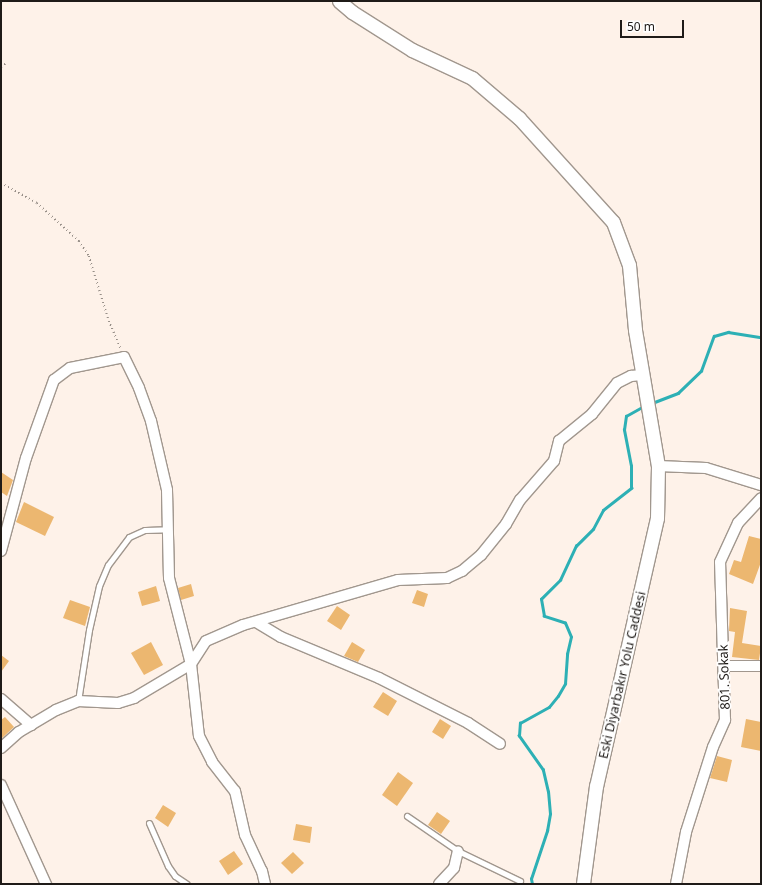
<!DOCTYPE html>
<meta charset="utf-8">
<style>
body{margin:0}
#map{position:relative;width:762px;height:885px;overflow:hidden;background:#fef2e9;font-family:"Noto Sans",sans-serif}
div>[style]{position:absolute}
.stream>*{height:2.5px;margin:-1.25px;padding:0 1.25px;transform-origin:1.25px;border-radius:1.25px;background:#2db0b5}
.building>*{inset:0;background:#ecb770}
.path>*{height:1.5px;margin-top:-0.75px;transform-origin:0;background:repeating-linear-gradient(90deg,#978f88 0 1px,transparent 0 4px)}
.roads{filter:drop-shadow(1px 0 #a1978e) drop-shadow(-1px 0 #a1978e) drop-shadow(0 1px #a1978e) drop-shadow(0 -1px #a1978e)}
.lane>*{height:5px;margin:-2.5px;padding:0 2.5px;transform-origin:2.5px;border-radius:2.5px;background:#fff}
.street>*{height:10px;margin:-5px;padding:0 5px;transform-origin:5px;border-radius:5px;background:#fff}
.secondary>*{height:13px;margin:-6.5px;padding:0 6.5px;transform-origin:6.5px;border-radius:6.5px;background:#fff}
span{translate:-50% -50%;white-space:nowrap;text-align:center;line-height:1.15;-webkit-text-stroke:3.5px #fff;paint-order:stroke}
.street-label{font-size:13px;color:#1f1b18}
.frame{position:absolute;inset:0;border:2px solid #1f1b18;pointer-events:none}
.scale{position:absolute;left:620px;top:20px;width:64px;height:18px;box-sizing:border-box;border:2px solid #1f1b18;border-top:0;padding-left:5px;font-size:12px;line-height:14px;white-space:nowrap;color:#1f1b18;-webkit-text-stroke:3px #fff;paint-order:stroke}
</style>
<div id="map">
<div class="stream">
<div style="left:652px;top:403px;width:28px;rotate:-21deg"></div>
<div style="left:678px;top:393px;width:32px;rotate:-44deg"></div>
<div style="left:701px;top:371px;width:37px;rotate:-70deg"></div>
<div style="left:714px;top:336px;width:15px;rotate:-16deg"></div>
<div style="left:728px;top:332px;width:33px;rotate:9deg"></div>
<div style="left:532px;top:884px;width:5px;rotate:-101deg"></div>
<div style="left:531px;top:879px;width:51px;rotate:-71.6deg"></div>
<div style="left:547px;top:831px;width:17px;rotate:-80deg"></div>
<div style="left:550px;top:814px;width:22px;rotate:-95deg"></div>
<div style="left:548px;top:792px;width:23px;rotate:-103deg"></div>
<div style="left:543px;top:770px;width:42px;rotate:-125.2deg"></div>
<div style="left:519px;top:736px;width:13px;rotate:-86deg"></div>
<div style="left:520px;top:723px;width:33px;rotate:-29deg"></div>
<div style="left:549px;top:707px;width:14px;rotate:-51deg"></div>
<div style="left:558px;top:696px;width:14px;rotate:-60deg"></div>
<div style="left:565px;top:684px;width:30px;rotate:-86deg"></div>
<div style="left:567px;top:654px;width:17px;rotate:-77deg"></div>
<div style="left:571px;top:637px;width:15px;rotate:-113deg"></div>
<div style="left:565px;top:623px;width:22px;rotate:-162deg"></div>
<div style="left:544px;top:616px;width:17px;rotate:-100deg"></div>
<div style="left:541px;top:599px;width:27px;rotate:-45deg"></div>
<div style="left:560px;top:580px;width:38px;rotate:-65deg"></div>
<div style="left:576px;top:546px;width:24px;rotate:-45deg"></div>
<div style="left:593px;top:529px;width:21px;rotate:-62deg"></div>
<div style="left:603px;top:510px;width:36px;rotate:-38deg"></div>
<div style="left:631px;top:488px;width:22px;rotate:-90deg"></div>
<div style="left:631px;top:466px;width:37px;rotate:-101deg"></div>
<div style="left:624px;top:430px;width:14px;rotate:-82deg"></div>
<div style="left:626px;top:416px;width:21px;rotate:-29deg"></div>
</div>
<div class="building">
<div style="clip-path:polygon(1px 472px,13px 480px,7px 496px,1px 492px)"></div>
<div style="clip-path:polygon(24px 502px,54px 517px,45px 536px,16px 522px)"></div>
<div style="clip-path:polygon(749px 536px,761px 539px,761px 562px,753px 584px,729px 574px,734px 560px,741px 562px)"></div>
<div style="clip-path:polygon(191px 584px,194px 596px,181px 600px,178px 588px)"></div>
<div style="clip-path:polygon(156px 586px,160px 601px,142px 606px,138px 592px)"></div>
<div style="clip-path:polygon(417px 590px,428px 594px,424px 607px,412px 603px)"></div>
<div style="clip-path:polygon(70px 600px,90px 607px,85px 626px,63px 618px)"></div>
<div style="clip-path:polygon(337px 606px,350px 615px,341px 630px,327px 621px)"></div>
<div style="clip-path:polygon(730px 608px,747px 611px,742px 643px,761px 646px,759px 660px,732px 657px,735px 632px,729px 631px)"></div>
<div style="clip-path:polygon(151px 642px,163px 665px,144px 675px,131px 653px)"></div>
<div style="clip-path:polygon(352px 642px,365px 650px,358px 662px,344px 656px)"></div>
<div style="clip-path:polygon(1px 655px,9px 661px,1px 672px)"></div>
<div style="clip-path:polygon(383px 692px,397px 701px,388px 716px,373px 707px)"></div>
<div style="clip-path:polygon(5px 717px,14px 727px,1px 739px,1px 720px)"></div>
<div style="clip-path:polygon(440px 719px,451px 726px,443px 739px,432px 732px)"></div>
<div style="clip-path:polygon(746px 719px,761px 722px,761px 751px,741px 747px)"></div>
<div style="clip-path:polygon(717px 756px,732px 760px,727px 782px,710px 778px)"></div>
<div style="clip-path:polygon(398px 772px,413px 783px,397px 806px,382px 795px)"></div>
<div style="clip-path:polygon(163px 805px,176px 813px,168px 827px,155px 818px)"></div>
<div style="clip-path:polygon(437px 812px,450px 821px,441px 834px,428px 825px)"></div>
<div style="clip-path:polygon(296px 824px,312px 827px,310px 843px,293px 840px)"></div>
<div style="clip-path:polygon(234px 851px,243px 864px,228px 875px,219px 861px)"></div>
<div style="clip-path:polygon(293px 852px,304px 863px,292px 874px,281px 863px)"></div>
</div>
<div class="path">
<div style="left:1px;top:67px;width:6px;rotate:-39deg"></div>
<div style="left:1px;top:183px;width:41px;rotate:29.1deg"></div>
<div style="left:37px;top:203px;width:57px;rotate:42.1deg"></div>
<div style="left:79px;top:241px;width:18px;rotate:56deg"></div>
<div style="left:89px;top:256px;width:68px;rotate:72.9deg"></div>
<div style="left:109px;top:321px;width:30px;rotate:67deg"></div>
</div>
<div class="roads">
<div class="lane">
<div style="left:78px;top:701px;width:72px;rotate:-81.2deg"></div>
<div style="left:89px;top:630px;width:45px;rotate:-77.2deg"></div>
<div style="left:99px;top:586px;width:23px;rotate:-67deg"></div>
<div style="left:108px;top:565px;width:35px;rotate:-53deg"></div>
<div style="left:129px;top:537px;width:17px;rotate:-24deg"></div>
<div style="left:145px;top:530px;width:24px;rotate:-2deg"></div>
<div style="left:407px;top:816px;width:62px;rotate:34.5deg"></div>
<div style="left:458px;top:851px;width:69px;rotate:25.8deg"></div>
<div style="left:149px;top:823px;width:47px;rotate:66.2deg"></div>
<div style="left:168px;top:866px;width:12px;rotate:55deg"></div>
<div style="left:175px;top:876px;width:14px;rotate:34deg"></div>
</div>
<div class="street">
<div style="left:658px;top:466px;width:48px;rotate:2.4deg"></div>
<div style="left:706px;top:468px;width:58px;rotate:17.2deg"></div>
<div style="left:1px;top:551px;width:96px;rotate:-75deg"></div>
<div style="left:26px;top:458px;width:83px;rotate:-70.3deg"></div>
<div style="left:54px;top:380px;width:20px;rotate:-37deg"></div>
<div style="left:70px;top:368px;width:55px;rotate:-11.5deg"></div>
<div style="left:124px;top:357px;width:34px;rotate:64deg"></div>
<div style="left:139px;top:388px;width:35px;rotate:70deg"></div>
<div style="left:151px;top:421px;width:71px;rotate:76.9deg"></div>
<div style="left:167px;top:490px;width:88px;rotate:88.7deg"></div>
<div style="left:169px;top:578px;width:89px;rotate:75.7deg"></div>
<div style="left:191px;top:664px;width:72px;rotate:83.7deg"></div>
<div style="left:199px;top:736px;width:29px;rotate:63deg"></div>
<div style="left:212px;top:762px;width:37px;rotate:52deg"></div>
<div style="left:235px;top:791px;width:45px;rotate:77.2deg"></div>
<div style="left:245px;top:835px;width:40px;rotate:65deg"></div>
<div style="left:262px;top:871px;width:13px;rotate:77deg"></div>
<div style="left:256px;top:622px;width:29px;rotate:31deg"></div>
<div style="left:281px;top:637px;width:106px;rotate:22.7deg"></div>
<div style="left:379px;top:678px;width:100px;rotate:26.8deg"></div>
<div style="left:468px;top:723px;width:38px;rotate:33deg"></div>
<div style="left:725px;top:666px;width:36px"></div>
<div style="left:1px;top:699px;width:40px;rotate:41deg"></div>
<div style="left:1px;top:748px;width:24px;rotate:-42deg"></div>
<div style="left:19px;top:732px;width:43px;rotate:-30.7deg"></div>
<div style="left:56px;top:710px;width:24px;rotate:-22deg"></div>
<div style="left:78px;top:701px;width:40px;rotate:2.9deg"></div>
<div style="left:118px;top:703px;width:17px;rotate:-17deg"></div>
<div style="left:134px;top:698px;width:66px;rotate:-30.8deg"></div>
<div style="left:191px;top:664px;width:27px;rotate:-57deg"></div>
<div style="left:206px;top:641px;width:40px;rotate:-23.4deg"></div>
<div style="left:243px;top:625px;width:161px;rotate:-16.2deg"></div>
<div style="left:398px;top:580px;width:49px;rotate:-2.3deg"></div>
<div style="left:447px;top:578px;width:17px;rotate:-25deg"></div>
<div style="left:462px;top:571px;width:25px;rotate:-40deg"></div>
<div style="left:481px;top:555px;width:40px;rotate:-51deg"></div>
<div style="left:506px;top:524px;width:28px;rotate:-60deg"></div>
<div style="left:520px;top:500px;width:52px;rotate:-48.9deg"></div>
<div style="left:554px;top:461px;width:21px;rotate:-76deg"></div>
<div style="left:559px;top:441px;width:43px;rotate:-39.3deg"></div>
<div style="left:592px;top:414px;width:40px;rotate:-51deg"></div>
<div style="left:617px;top:383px;width:16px;rotate:-27deg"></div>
<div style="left:631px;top:376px;width:11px;rotate:-5deg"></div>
<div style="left:1px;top:785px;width:109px;rotate:65.6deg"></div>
<div style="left:439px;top:884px;width:22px;rotate:-47deg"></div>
<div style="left:454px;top:868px;width:17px;rotate:-77deg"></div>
<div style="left:676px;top:884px;width:53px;rotate:-79.1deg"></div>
<div style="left:686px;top:832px;width:89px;rotate:-72.4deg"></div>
<div style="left:713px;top:747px;width:30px;rotate:-66deg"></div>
<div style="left:725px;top:720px;width:158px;rotate:-91.8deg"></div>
<div style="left:720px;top:562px;width:43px;rotate:-65.2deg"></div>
<div style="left:738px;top:523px;width:34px;rotate:-47deg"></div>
</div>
<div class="secondary">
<div style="left:339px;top:1px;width:17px;rotate:40deg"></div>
<div style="left:352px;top:12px;width:71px;rotate:32.3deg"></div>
<div style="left:412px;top:50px;width:66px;rotate:25deg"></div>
<div style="left:472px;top:78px;width:62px;rotate:40.4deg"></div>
<div style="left:519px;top:118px;width:140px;rotate:47.9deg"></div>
<div style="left:613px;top:222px;width:46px;rotate:69.6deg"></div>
<div style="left:629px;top:265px;width:65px;rotate:84.7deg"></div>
<div style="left:635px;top:330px;width:138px;rotate:80.4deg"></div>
<div style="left:658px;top:466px;width:52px;rotate:91.1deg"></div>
<div style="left:657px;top:518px;width:275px;rotate:102.8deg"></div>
<div style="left:596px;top:786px;width:99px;rotate:97.6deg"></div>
</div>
</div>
<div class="street-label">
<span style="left:622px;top:675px;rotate:-77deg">Eski Diyarbakır Yolu Caddesi</span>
<span style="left:724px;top:677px;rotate:-92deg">801. Sokak</span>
</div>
<div class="frame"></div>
<div class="scale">50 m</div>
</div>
